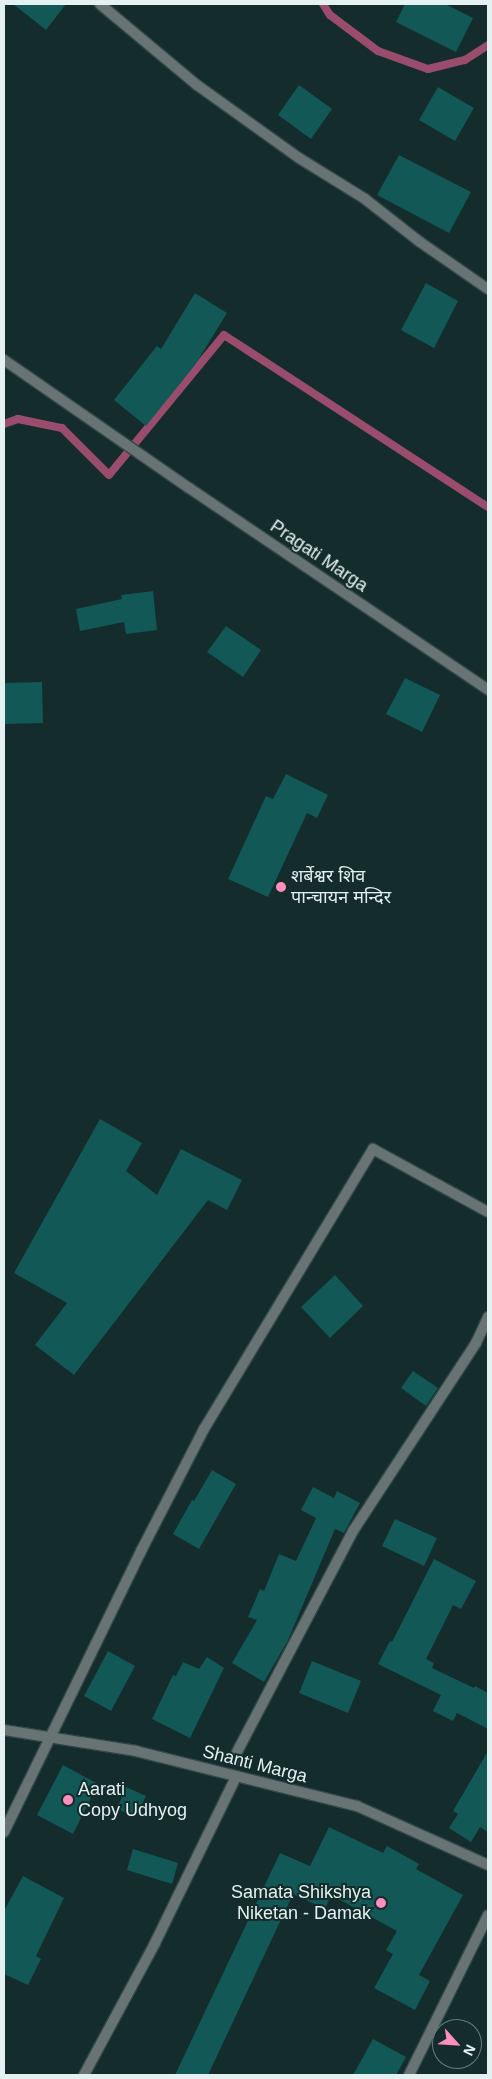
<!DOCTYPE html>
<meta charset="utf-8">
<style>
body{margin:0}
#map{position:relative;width:492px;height:2079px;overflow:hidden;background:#142c2b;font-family:Arial,"Noto Sans Devanagari",sans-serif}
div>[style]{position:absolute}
.stream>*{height:8px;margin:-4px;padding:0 4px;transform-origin:4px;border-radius:4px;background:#9a4c6d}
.building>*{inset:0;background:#115856}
.street-tunnel>*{height:10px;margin-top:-5px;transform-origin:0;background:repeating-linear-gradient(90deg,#334a49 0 10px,transparent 0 15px)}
.roads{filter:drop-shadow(1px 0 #314847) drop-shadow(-1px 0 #314847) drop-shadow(0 1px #314847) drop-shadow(0 -1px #314847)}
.street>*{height:10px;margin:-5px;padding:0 5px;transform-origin:5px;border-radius:5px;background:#687473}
.dots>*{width:14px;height:14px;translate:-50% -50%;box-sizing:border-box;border:2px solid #142c2b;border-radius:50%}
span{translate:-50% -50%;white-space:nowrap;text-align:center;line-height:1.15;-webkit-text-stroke:4px #142c2b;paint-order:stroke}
.street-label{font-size:18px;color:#e3f1f0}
.poi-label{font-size:18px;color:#e3f1f0}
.left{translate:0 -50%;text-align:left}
.right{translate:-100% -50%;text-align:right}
.frame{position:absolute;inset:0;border:5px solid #e3f1f0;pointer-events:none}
.north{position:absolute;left:432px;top:2019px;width:50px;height:50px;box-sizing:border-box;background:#142c2b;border:1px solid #677b7a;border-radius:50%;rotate:116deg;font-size:14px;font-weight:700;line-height:20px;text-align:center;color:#e3f1f0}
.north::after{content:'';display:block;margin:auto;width:18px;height:22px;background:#fe8ebb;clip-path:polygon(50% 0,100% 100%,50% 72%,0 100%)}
</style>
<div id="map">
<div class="stream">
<div style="left:323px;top:4px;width:13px;rotate:58deg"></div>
<div style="left:330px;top:15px;width:60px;rotate:36.9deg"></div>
<div style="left:378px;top:51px;width:53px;rotate:19.8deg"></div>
<div style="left:428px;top:69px;width:38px;rotate:-14deg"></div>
<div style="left:465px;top:60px;width:27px;rotate:-33deg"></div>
<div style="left:4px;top:424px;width:15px;rotate:-20deg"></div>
<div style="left:18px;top:419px;width:45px;rotate:11.6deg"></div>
<div style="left:62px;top:428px;width:66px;rotate:45deg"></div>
<div style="left:109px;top:475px;width:181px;rotate:-50.6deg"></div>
<div style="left:224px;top:335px;width:315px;rotate:33.1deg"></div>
</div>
<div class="building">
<div style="clip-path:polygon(13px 4px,66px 4px,46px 30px)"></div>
<div style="clip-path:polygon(405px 4px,445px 4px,473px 18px,456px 52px,396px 22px)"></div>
<div style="clip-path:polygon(299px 85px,332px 109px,311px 139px,278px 115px)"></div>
<div style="clip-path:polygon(438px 87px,474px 108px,455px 141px,419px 120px)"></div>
<div style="clip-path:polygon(399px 155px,471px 192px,449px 233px,377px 195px)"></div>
<div style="clip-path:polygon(426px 283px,458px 301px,434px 348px,401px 330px)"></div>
<div style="clip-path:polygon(195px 293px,227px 313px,195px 365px,146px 426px,114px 400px,157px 346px,161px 349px)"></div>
<div style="clip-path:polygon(153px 591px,157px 630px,126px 634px,124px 622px,80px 631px,76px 609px,122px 599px,121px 595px)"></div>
<div style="clip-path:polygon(226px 626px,261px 650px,243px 677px,207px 652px)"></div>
<div style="clip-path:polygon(405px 678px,440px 695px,422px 732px,386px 714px)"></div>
<div style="clip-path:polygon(42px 682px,43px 723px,4px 724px,4px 683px)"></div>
<div style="clip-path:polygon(286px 774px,328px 795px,317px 818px,307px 813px,268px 897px,228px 879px,266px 796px,273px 799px)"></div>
<div style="clip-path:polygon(100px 1119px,142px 1143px,126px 1171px,157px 1195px,181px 1149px,242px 1180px,227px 1210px,208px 1200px,74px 1375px,35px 1345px,67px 1303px,14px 1273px)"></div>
<div style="clip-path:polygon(335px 1275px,363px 1306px,330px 1338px,301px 1307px)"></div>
<div style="clip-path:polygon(413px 1371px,438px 1388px,426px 1406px,401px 1388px)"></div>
<div style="clip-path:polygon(212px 1470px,236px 1484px,199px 1549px,173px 1534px,192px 1500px,194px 1501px)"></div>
<div style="clip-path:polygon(313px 1487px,334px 1498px,337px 1491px,360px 1503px,344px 1533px,335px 1529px,288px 1640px,264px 1682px,232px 1663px,257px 1620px,248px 1617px,260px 1589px,264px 1591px,279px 1554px,296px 1561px,316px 1518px,301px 1510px)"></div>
<div style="clip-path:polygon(395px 1519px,437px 1538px,424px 1566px,382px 1546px)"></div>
<div style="clip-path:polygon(434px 1559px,476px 1581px,461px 1609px,453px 1605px,426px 1659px,434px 1663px,432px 1668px,474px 1688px,475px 1686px,488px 1693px,488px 1729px,457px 1713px,453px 1721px,433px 1711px,441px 1695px,378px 1664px,390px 1641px,392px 1642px)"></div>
<div style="clip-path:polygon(108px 1651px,135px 1666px,111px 1711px,84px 1696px)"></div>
<div style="clip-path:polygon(207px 1657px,224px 1668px,190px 1738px,152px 1719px,173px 1675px,176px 1676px,183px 1662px,199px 1669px)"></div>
<div style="clip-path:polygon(312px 1661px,361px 1681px,348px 1713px,299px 1693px)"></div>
<div style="clip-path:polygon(488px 1751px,488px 1832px,480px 1827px,471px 1842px,449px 1828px,458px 1814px,453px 1811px)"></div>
<div style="clip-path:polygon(63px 1765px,98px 1784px,73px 1834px,37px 1815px)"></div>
<div style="clip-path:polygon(126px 1787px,146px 1796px,136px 1817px,117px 1809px)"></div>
<div style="clip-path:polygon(329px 1827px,383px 1853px,387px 1846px,419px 1864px,416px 1869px,463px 1895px,419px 1975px,430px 1981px,415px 2010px,374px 1988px,393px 1954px,386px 1950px,397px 1931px,331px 1895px,325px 1909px,293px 1894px,208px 2075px,175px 2075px,280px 1853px,310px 1866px)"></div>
<div style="clip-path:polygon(133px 1849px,178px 1863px,172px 1884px,127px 1870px)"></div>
<div style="clip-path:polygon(23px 1876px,64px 1898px,36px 1956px,41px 1959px,28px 1985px,4px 1974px,4px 1911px)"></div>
<div style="clip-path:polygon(373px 2039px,406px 2057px,396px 2075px,353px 2075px)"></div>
</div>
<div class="street-tunnel">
<div style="left:234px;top:1781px;width:29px;rotate:-84deg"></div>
</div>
<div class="roads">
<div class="street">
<div style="left:100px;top:4px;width:126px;rotate:39.9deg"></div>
<div style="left:197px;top:85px;width:125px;rotate:35.6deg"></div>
<div style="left:299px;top:158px;width:78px;rotate:31.8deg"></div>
<div style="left:365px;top:199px;width:70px;rotate:38deg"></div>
<div style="left:420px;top:242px;width:83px;rotate:34.7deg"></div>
<div style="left:4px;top:360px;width:225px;rotate:34.7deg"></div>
<div style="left:189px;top:488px;width:361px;rotate:34deg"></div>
<div style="left:4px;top:1730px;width:134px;rotate:9deg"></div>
<div style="left:136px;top:1751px;width:228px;rotate:14deg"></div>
<div style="left:357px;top:1806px;width:144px;rotate:24.2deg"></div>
<div style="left:237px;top:1752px;width:250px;rotate:-62.3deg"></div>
<div style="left:353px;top:1531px;width:225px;rotate:-56.8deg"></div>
<div style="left:476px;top:1343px;width:29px;rotate:-65deg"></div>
<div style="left:4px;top:1832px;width:313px;rotate:-64deg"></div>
<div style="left:141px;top:1551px;width:137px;rotate:-62.7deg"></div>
<div style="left:204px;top:1429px;width:327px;rotate:-58.9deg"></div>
<div style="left:373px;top:1149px;width:131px;rotate:28.7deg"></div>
<div style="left:84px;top:2075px;width:150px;rotate:-61.7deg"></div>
<div style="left:155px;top:1943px;width:180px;rotate:-64deg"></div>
<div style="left:409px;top:2075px;width:178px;rotate:-63.7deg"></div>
</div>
</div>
<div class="dots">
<div style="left:281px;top:887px;background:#fe8ebb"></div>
<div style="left:68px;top:1800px;background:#fe8ebb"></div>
<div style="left:381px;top:1903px;background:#fe8ebb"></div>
</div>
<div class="street-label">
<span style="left:319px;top:556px;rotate:34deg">Pragati Marga</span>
<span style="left:255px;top:1764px;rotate:14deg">Shanti Marga</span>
</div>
<div class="poi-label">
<span class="left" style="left:291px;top:887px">शर्बेश्वर शिव<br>पान्चायन मन्दिर</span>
<span class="left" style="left:78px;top:1800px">Aarati<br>Copy Udhyog</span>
<span class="right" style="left:371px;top:1903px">Samata Shikshya<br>Niketan - Damak</span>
</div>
<div class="frame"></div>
<div class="north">N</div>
</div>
